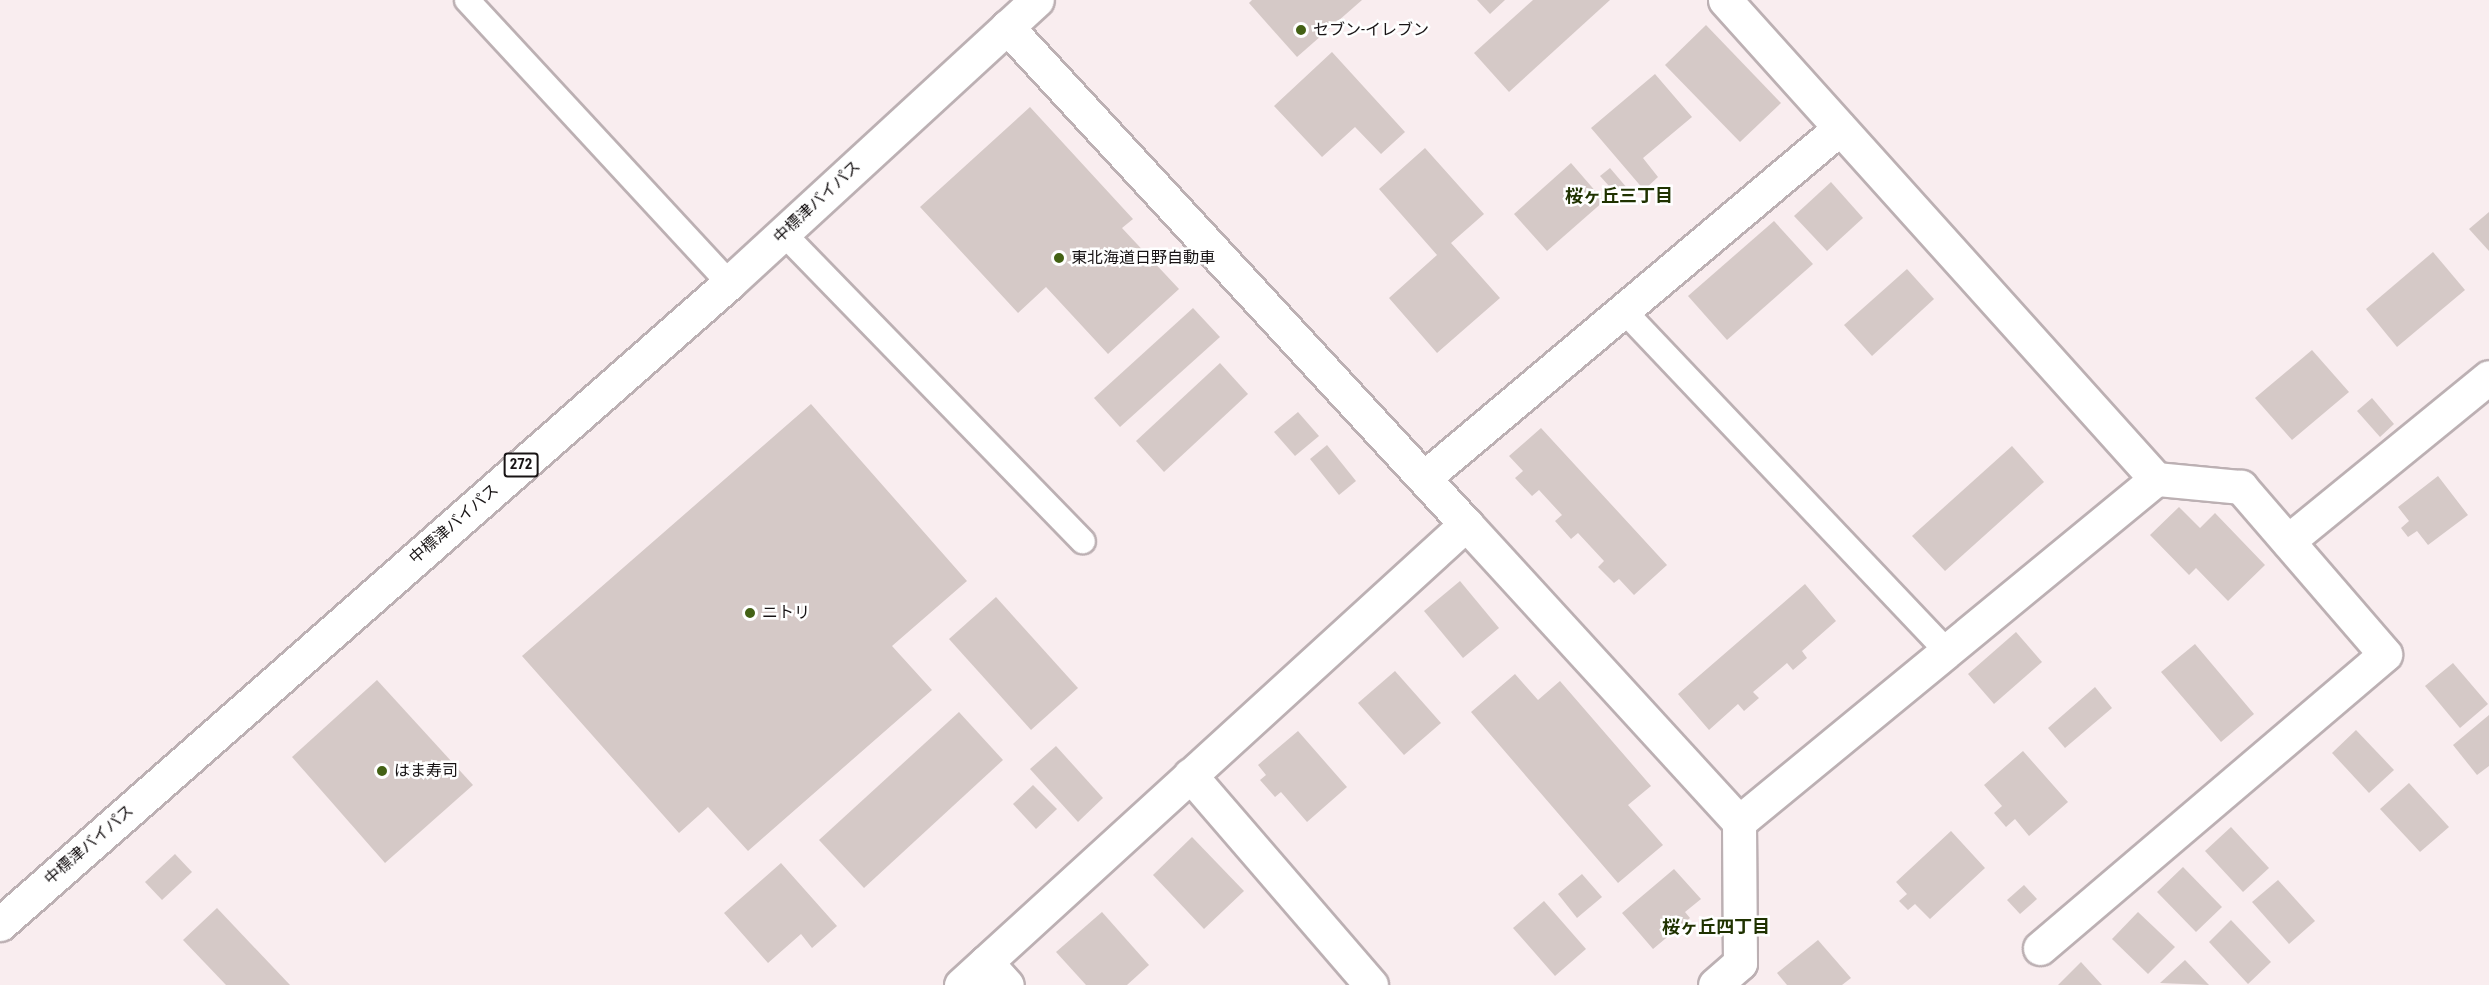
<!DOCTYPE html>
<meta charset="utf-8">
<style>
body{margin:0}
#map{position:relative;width:2489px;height:985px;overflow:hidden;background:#f9edef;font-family:"Roboto Condensed","Noto Sans JP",sans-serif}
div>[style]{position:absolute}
.building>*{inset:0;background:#d5c9c7}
.roads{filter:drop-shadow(2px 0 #bcb0b3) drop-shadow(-2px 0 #bcb0b3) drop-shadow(0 2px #bcb0b3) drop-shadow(0 -2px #bcb0b3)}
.service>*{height:24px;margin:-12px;padding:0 12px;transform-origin:12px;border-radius:12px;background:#fff}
.minor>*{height:33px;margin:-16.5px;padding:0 16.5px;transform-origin:16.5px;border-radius:16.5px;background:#fff}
.trunk>*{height:33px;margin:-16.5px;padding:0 16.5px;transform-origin:16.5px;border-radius:16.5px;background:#fff}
.dots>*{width:16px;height:16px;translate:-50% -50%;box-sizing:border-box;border:3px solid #fff;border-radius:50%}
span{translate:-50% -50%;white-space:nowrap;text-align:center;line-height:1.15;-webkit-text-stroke:5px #fff;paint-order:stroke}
.shield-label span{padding:2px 4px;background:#fff;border:2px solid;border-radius:4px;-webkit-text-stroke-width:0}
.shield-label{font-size:15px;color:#181415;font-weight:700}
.poi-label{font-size:16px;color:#181415}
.left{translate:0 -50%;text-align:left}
.street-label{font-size:16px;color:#181415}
.neighbourhood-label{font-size:18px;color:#1f3200;font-weight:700}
</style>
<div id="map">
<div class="building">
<div style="clip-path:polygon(1252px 0,1362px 0,1297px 57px,1249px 3px)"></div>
<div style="clip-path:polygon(1477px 0,1505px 0,1490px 14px)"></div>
<div style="clip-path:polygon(1533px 0,1610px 0,1509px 92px,1474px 53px)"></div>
<div style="clip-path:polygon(1706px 25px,1781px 103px,1740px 142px,1665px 65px)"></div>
<div style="clip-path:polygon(1332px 52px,1405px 132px,1381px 154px,1355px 127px,1322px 157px,1274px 106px)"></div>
<div style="clip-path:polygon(1655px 74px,1692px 117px,1643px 158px,1658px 177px,1644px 190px,1591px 128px)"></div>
<div style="clip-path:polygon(1030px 107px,1133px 219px,1122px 228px,1179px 289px,1108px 354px,1046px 287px,1018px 313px,920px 207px)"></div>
<div style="clip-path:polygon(1425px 148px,1484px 214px,1451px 243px,1500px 298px,1437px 353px,1389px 298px,1437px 255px,1379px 189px)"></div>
<div style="clip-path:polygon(1571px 163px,1604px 201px,1547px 251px,1514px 214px)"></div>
<div style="clip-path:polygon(1610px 168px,1627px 188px,1618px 196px,1600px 176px)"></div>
<div style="clip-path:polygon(1831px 182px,1863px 218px,1827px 251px,1794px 216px)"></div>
<div style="clip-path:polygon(2489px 212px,2489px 251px,2469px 229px)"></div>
<div style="clip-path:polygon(1774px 221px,1813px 264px,1727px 340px,1688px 296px)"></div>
<div style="clip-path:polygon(2433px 252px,2465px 290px,2397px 347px,2366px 309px)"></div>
<div style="clip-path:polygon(1907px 269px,1934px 299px,1872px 356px,1844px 325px)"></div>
<div style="clip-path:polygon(1193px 308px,1220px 337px,1120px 427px,1094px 398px)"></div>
<div style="clip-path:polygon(2312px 350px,2349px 392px,2292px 440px,2255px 398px)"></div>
<div style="clip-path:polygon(1220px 363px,1248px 394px,1164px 472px,1136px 441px)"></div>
<div style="clip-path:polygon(2372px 398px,2394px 424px,2380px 437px,2357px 411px)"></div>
<div style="clip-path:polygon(811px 404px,967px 581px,892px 646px,932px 690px,748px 851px,708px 807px,679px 833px,522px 656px)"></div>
<div style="clip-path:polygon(1298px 412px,1319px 436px,1295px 456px,1274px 432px)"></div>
<div style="clip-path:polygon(1541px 428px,1667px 565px,1634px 595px,1619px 579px,1614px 583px,1598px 567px,1604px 561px,1578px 533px,1571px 539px,1555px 521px,1562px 515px,1539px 490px,1532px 496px,1515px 478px,1523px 471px,1509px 456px)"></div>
<div style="clip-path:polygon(1327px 445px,1356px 481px,1339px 495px,1310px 459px)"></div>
<div style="clip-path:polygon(2012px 446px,2044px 482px,1945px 571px,1912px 536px)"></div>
<div style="clip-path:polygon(2438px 476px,2468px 515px,2428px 545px,2417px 531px,2408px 537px,2401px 528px,2409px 521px,2398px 507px)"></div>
<div style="clip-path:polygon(2179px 507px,2200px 528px,2215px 513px,2265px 565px,2228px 601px,2196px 568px,2189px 575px,2150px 535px)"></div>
<div style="clip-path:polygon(1460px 581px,1499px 628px,1463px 658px,1424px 611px)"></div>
<div style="clip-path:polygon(1805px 584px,1836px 621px,1802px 651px,1807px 658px,1793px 670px,1787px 663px,1753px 692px,1759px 698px,1744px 711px,1738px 704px,1709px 730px,1678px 694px)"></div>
<div style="clip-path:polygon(996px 597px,1078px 688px,1031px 730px,949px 639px)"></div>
<div style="clip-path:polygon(2016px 632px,2042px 662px,1994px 704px,1968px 674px)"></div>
<div style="clip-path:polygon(2195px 644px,2254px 714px,2221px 742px,2161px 672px)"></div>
<div style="clip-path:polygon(2453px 663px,2488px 704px,2460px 728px,2425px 686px)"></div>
<div style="clip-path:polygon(1395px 671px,1441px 723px,1404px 755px,1358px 703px)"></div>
<div style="clip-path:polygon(1515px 674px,1538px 700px,1560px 681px,1651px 786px,1628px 805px,1663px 845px,1618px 883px,1471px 712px)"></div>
<div style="clip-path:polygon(377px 680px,473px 785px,385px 863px,292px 757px)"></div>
<div style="clip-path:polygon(2095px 687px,2112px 708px,2065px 748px,2048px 728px)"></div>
<div style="clip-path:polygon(959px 712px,1003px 760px,864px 888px,819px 840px)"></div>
<div style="clip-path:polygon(2489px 715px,2489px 766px,2477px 775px,2453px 745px)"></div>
<div style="clip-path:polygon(2356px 730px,2394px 770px,2369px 793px,2332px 753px)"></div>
<div style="clip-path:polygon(1298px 731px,1347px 787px,1307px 822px,1281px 792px,1275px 797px,1260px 780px,1266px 775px,1258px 765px)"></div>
<div style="clip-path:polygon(1056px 746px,1103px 798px,1078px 822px,1030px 769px)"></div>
<div style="clip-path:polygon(2023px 751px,2068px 802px,2029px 836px,2015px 819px,2006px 827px,1994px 813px,2002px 806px,1984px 785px)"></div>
<div style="clip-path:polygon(2409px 783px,2449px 827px,2420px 852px,2380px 809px)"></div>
<div style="clip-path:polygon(1033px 785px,1057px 809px,1036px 829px,1013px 804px)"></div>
<div style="clip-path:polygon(2231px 827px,2269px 868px,2243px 892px,2205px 851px)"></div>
<div style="clip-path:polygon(1951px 831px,1985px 868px,1930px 919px,1915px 904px,1908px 910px,1899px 901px,1907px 894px,1896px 882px)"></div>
<div style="clip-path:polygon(1192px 837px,1244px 891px,1204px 929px,1153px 875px)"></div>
<div style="clip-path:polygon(175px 854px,192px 872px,162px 900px,145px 882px)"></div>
<div style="clip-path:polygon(781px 863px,837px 926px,812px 948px,801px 934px,768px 963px,724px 913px)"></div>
<div style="clip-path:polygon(2183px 867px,2222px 907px,2196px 932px,2157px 892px)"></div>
<div style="clip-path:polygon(1674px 869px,1701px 899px,1685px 912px,1690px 918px,1653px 949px,1622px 913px)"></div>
<div style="clip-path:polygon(1582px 874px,1602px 897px,1577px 918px,1558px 894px)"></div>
<div style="clip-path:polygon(2278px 880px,2315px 921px,2289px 944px,2252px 902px)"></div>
<div style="clip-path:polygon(2024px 885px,2037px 899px,2020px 914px,2007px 900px)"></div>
<div style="clip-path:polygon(1544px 901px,1586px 949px,1555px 976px,1513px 928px)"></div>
<div style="clip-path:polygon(217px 908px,290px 985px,226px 985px,183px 940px)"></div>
<div style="clip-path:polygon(1102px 912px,1149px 965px,1127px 985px,1086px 985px,1056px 952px)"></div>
<div style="clip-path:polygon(2138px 912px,2175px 947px,2148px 974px,2112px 939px)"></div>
<div style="clip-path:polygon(2231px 920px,2271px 962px,2248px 984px,2209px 942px)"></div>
<div style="clip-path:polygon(1818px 940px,1851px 978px,1842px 985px,1787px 985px,1777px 973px)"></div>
<div style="clip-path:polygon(2185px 960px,2209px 985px,2160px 983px)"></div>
<div style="clip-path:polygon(2081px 962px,2102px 985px,2058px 985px)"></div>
</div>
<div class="roads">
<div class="service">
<div style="left:467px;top:0;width:386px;rotate:47.2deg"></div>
<div style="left:783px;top:233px;width:430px;rotate:45.8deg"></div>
<div style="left:1625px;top:312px;width:468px;rotate:46.5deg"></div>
</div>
<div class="minor">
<div style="left:1725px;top:0;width:644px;rotate:48.02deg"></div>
<div style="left:2156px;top:479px;width:540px;rotate:140.56deg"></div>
<div style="left:1007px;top:27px;width:677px;rotate:47.28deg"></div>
<div style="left:1425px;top:477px;width:542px;rotate:-40.06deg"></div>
<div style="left:2288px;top:541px;width:259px;rotate:-39.2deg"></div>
<div style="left:1190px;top:775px;width:277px;rotate:49.2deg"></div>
<div style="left:2040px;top:948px;width:453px;rotate:-40.4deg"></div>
<div style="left:2385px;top:654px;width:221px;rotate:-130.8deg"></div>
<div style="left:2241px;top:487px;width:85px;rotate:-174.6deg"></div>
<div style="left:986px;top:962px;width:31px;rotate:48deg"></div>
<div style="left:961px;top:985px;width:684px;rotate:-42.39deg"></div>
<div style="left:1466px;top:524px;width:404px;rotate:47.5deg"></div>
<div style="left:1739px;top:822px;width:141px;rotate:89.6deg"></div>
<div style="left:1740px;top:963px;width:33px;rotate:139deg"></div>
</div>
<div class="trunk">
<div style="left:0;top:924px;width:971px;rotate:-41.32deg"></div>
<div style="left:729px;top:283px;width:418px;rotate:-42.6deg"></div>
</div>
</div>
<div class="dots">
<div style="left:1301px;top:30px;background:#436114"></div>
<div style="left:1059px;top:258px;background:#436114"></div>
<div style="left:750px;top:613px;background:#436114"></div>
<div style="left:382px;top:771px;background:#436114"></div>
</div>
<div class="shield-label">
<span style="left:521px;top:465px">272</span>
</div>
<div class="poi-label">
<span class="left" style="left:1313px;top:30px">セブン-イレブン</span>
<span class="left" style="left:1071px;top:258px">東北海道日野自動車</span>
<span class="left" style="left:762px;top:613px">ニトリ</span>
<span class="left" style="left:394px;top:771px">はま寿司</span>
</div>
<div class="street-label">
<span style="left:817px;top:202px;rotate:-43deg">中標津バイパス</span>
<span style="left:454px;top:524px;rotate:-41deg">中標津バイパス</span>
<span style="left:89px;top:845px;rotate:-41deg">中標津バイパス</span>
</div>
<div class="neighbourhood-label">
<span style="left:1619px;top:196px">桜ヶ丘三丁目</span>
<span style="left:1716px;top:927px">桜ヶ丘四丁目</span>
</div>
</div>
